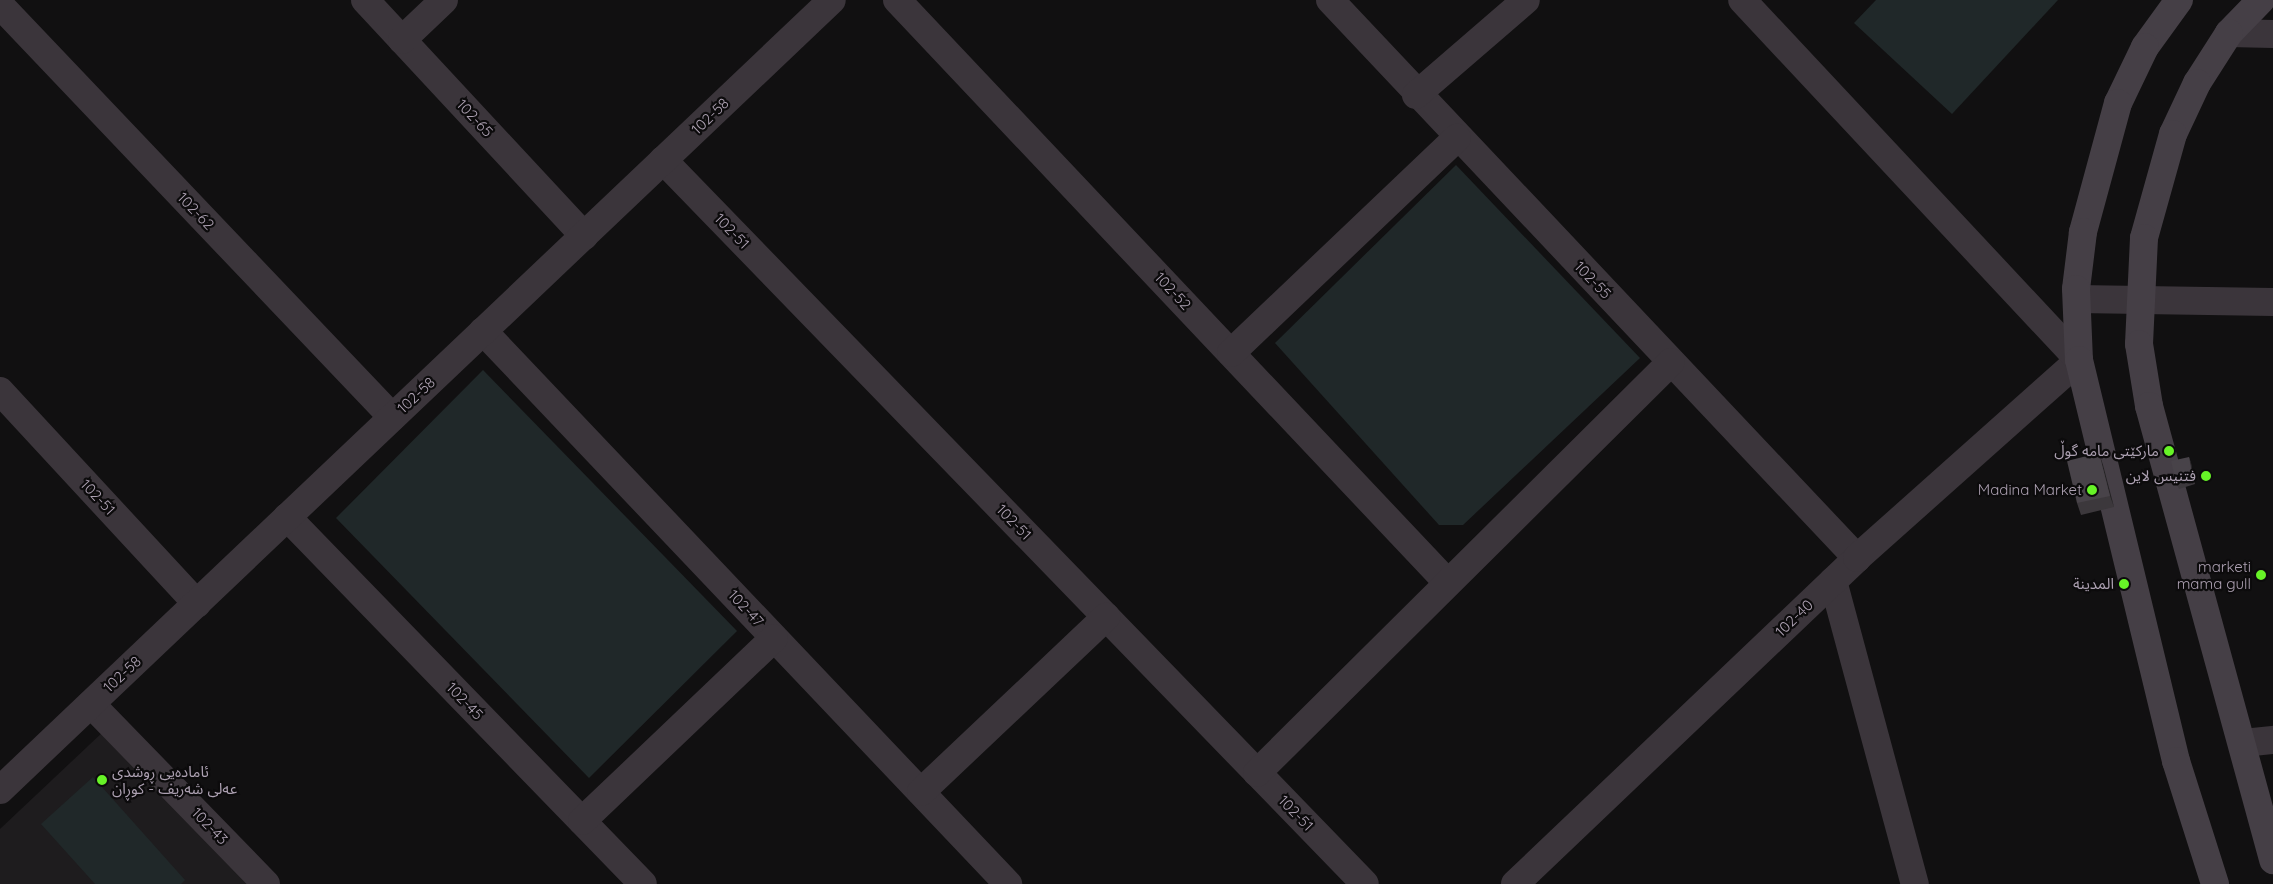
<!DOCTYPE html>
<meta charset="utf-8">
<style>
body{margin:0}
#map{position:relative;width:2273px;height:884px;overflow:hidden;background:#111011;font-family:Quicksand,"Noto Sans Arabic",sans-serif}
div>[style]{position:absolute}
.built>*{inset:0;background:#1e1c1e}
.green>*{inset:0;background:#202829}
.street>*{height:28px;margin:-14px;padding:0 14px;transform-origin:14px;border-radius:14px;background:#3b353b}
.secondary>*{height:28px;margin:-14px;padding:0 14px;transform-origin:14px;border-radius:14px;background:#453f46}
.wall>*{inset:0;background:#3c383c}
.shaded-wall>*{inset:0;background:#252325}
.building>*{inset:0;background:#484349}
.dots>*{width:14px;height:14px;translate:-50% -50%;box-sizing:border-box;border:2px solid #0c0b0c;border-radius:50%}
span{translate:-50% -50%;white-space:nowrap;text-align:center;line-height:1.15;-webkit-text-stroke:4.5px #0c0b0c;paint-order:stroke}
.street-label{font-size:15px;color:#ada1b2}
.poi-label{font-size:15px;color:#ada1b2}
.right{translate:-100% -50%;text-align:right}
.left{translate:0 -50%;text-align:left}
</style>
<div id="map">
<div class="built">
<div style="clip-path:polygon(105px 730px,250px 884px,0 884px,0 829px)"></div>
</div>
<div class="green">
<div style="clip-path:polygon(1876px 0,2058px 0,1952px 114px,1854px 23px)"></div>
<div style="clip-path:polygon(1456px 165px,1640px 358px,1463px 525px,1439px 525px,1275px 343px)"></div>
<div style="clip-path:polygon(483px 370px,737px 631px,589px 778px,336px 518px)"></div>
<div style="clip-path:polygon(93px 777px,185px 880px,181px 884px,95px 884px,41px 824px)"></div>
</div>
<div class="street">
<div style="left:365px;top:0;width:322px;rotate:47.1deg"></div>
<div style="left:897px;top:0;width:802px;rotate:46.62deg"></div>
<div style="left:1330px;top:0;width:768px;rotate:46.64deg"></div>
<div style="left:0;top:5px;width:569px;rotate:46.42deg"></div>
<div style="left:2229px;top:33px;width:44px;rotate:1.3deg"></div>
<div style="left:402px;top:40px;width:58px;rotate:-43.6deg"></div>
<div style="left:1416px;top:95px;width:145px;rotate:-40.8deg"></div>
<div style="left:663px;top:160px;width:1008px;rotate:45.88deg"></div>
<div style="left:2077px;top:299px;width:196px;rotate:0.9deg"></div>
<div style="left:483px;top:331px;width:763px;rotate:46.49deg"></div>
<div style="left:1231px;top:353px;width:312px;rotate:-43.6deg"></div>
<div style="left:0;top:391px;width:290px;rotate:47.2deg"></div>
<div style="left:287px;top:517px;width:511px;rotate:45.87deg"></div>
<div style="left:1833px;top:581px;width:314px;rotate:74.9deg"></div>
<div style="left:91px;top:704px;width:251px;rotate:45.8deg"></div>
<div style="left:2243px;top:743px;width:30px;rotate:-6deg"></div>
<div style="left:1257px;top:773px;width:583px;rotate:-44.79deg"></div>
<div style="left:0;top:790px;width:1147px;rotate:-43.52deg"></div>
<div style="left:921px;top:792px;width:255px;rotate:-43.4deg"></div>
<div style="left:582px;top:821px;width:265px;rotate:-43.6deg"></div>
<div style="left:1515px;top:884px;width:472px;rotate:-43.6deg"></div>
<div style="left:1857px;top:558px;width:297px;rotate:-41.7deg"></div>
<div style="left:2079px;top:360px;width:493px;rotate:-133.1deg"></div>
</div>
<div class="secondary">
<div style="left:2179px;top:0;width:58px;rotate:125.9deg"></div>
<div style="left:2145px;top:47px;width:62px;rotate:115.7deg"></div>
<div style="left:2118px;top:103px;width:134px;rotate:105.2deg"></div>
<div style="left:2083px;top:232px;width:57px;rotate:97deg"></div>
<div style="left:2076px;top:289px;width:71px;rotate:87.6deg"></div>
<div style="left:2079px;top:360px;width:413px;rotate:76.4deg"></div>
<div style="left:2176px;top:761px;width:129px;rotate:72.4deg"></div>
<div style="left:2261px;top:0;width:46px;rotate:134.1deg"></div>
<div style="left:2229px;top:33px;width:59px;rotate:122.6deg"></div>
<div style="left:2197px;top:83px;width:56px;rotate:115.2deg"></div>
<div style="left:2173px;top:134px;width:108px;rotate:105.6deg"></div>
<div style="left:2144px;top:238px;width:106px;rotate:92.7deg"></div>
<div style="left:2139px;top:344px;width:63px;rotate:80.8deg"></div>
<div style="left:2149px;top:406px;width:471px;rotate:74.7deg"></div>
</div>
<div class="wall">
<div style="clip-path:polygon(2099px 453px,2103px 465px,2114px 507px,2081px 515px,2077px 503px)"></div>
<div style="clip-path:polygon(2189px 457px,2191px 463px,2195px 484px,2179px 489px,2176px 483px)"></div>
</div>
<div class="shaded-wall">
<div style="clip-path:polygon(2099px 453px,2103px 465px,2114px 507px,2110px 496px)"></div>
<div style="clip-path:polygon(2189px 457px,2191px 463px,2195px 484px,2193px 478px)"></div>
</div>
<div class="building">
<div style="clip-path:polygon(2099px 453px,2110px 496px,2077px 503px,2067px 461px)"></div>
<div style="clip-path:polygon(2189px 457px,2193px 478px,2176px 483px,2171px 461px)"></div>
</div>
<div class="dots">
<div style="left:2169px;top:451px;background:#67f327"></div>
<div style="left:2206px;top:476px;background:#67f327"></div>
<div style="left:2092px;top:490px;background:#67f327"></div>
<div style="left:2261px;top:575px;background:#67f327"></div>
<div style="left:2124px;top:584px;background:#67f327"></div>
<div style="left:102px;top:780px;background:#67f327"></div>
</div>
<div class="street-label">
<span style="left:710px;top:116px;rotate:-44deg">102-58</span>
<span style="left:475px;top:118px;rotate:47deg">102-65</span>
<span style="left:196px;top:211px;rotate:46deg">102-62</span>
<span style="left:732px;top:231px;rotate:46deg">102-51</span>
<span style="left:1593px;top:280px;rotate:46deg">102-55</span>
<span style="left:1173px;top:291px;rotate:47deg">102-52</span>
<span style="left:416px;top:395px;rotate:-43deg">102-58</span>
<span style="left:98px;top:497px;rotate:47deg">102-51</span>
<span style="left:1014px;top:522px;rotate:46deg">102-51</span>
<span style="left:746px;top:608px;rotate:47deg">102-47</span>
<span style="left:1794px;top:618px;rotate:-44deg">102-40</span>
<span style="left:122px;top:674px;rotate:-43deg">102-58</span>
<span style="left:465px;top:701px;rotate:46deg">102-45</span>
<span style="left:1296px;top:813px;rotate:46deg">102-51</span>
<span style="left:210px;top:826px;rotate:46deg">102-43</span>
</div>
<div class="poi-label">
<span class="right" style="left:2159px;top:451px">مارکێتی مامە گوڵ</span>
<span class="right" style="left:2196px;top:476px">فتنيس لاين</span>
<span class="right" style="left:2082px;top:490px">Madina Market</span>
<span class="right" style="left:2251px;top:575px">marketi<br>mama gull</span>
<span class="right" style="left:2114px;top:584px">المدينة</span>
<span class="left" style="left:112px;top:780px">ئامادەیی ڕوشدی<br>عەلی شەریف - کوڕان</span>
</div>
</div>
